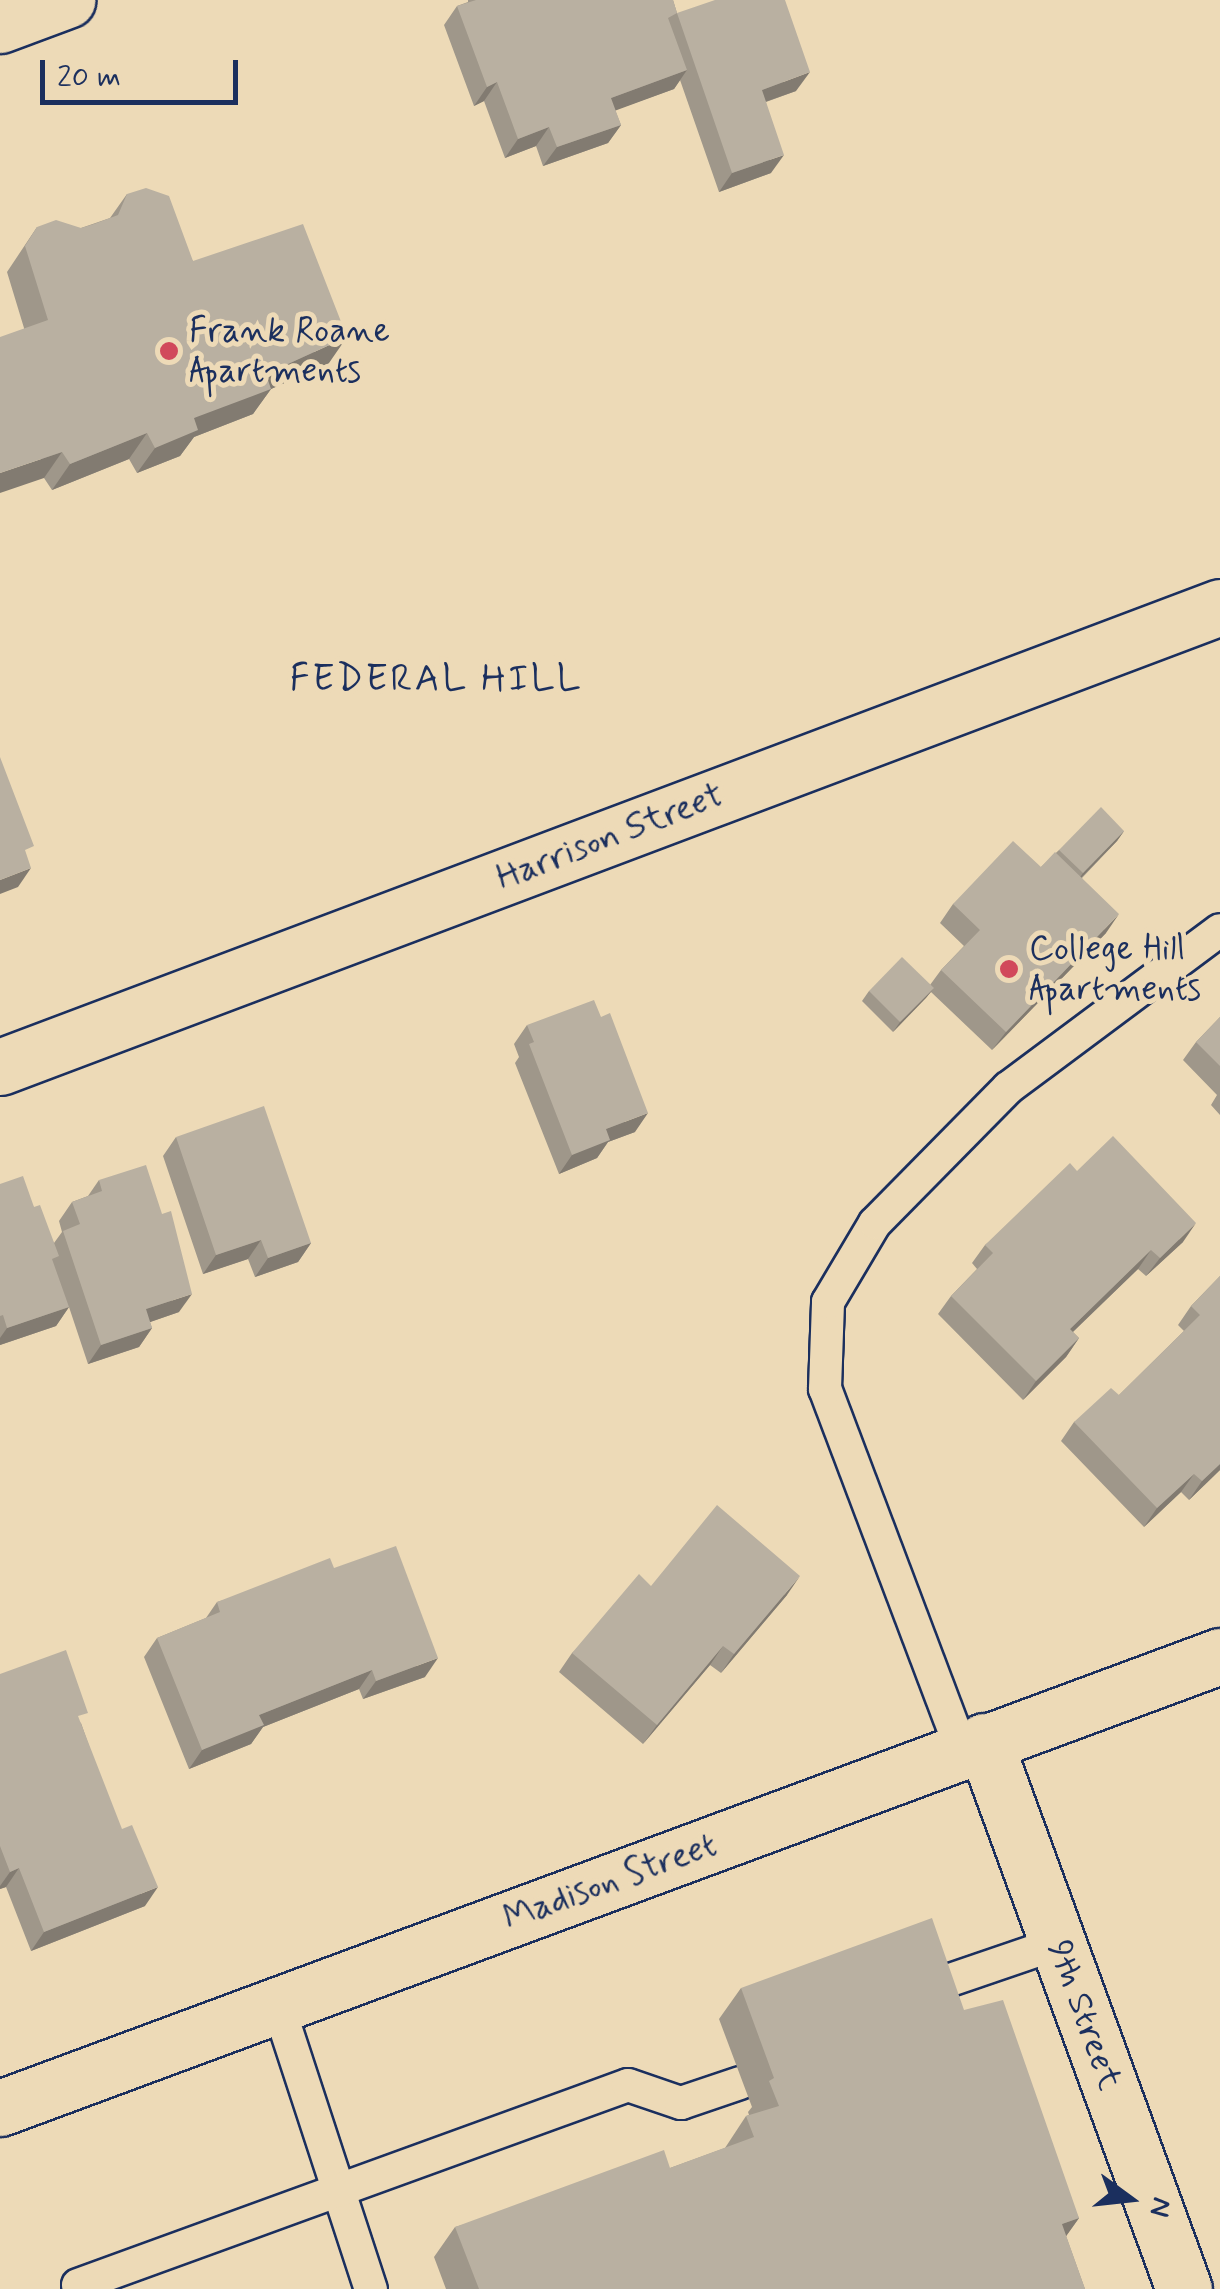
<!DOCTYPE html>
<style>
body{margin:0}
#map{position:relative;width:1220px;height:2289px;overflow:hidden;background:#eddab7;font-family:Mynerve,sans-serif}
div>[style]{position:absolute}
.roads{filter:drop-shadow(2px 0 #1b2f5e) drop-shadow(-2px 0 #1b2f5e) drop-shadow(0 2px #1b2f5e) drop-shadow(0 -2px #1b2f5e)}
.service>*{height:32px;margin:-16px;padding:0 16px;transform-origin:16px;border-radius:16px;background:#eddab7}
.minor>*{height:55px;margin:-27.5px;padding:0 27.5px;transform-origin:27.5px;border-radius:27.5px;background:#eddab7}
.wall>*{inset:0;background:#9f978a}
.shaded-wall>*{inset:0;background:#827b71}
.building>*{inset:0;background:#b9b0a1}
.dots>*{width:28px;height:28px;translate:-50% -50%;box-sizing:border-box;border:5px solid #eddab7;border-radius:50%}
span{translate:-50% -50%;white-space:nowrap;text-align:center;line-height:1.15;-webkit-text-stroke:10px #eddab7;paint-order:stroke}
.poi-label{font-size:35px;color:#1b2f5e}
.left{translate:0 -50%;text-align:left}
.street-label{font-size:35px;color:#1b2f5e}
.neighbourhood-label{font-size:38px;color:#1b2f5e;letter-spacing:2.5px}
.north{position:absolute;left:1080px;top:2149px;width:100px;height:100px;-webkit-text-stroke:8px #eddab7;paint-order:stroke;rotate:105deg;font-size:28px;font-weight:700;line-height:40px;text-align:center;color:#1b2f5e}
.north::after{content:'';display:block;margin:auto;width:35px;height:45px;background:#1b2f5e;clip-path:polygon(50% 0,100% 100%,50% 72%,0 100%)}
.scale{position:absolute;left:40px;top:60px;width:198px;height:45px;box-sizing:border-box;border:5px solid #1b2f5e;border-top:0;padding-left:12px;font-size:30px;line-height:35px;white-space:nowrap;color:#1b2f5e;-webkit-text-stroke:8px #eddab7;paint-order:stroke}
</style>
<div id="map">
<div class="roads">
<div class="service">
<div style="left:962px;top:1751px;width:387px;rotate:-110.7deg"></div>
<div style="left:825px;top:1389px;width:87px;rotate:-88deg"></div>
<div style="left:828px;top:1302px;width:92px;rotate:-59.3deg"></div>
<div style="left:875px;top:1223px;width:190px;rotate:-45.4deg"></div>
<div style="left:1008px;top:1088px;width:264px;rotate:-36.7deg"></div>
<div style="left:924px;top:1989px;width:142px;rotate:-18.9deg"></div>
<div style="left:278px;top:2005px;width:299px;rotate:71.9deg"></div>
<div style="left:78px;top:2285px;width:585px;rotate:-19.98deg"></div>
<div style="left:628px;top:2085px;width:56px;rotate:18.8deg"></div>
<div style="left:681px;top:2103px;width:62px;rotate:-18.7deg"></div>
</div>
<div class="minor">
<div style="left:0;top:25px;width:72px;rotate:-20.5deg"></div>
<div style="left:0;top:1067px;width:1304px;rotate:-20.66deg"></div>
<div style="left:984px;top:1741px;width:583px;rotate:69.95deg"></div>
<div style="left:0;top:2108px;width:1301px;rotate:-20.33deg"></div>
</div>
</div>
<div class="wall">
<div style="clip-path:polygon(468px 0,673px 0,677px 13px,796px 91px,766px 102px,771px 173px,719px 192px,680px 80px,674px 89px,615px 110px,621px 125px,608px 143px,543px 166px,536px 146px,505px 158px,484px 101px,474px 106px,444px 25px,457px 6px,468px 2px)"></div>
<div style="clip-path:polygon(127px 194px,193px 261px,329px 363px,271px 389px,253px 414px,194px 437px,180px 456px,137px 473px,129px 459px,52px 490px,44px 478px,24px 328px,7px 272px,37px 227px,81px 228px,110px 218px)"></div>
<div style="clip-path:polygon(1124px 831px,1117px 841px,1082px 878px,1106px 933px,992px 1050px,931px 992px,893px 1032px,862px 1001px,869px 991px,930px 985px,941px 970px,964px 946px,940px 923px,953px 904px,1041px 867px,1059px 850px)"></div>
<div style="clip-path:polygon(1220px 1017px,1220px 1115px,1211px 1105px,1217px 1095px,1183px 1060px,1196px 1042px)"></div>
<div style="clip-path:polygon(527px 1025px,635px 1132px,608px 1142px,597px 1158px,559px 1174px,515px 1063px,519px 1057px,514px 1044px)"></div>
<div style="clip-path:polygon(176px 1137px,311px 1243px,298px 1262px,255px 1277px,248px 1259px,203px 1274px,163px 1156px)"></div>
<div style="clip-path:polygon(1077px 1171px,1183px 1242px,1146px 1276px,1138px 1269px,1073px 1332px,1079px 1338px,1066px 1357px,1023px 1400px,938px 1314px,951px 1296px,977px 1269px,972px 1263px,985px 1245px)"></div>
<div style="clip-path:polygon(99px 1180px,179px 1312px,150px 1322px,152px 1328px,139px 1347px,88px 1364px,69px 1307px,56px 1326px,0 1345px,0 1184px,34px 1207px,54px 1243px,62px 1232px,59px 1221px,72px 1202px,88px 1196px)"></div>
<div style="clip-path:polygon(1220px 1276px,1220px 1470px,1189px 1500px,1181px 1492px,1144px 1527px,1061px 1441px,1074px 1422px,1119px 1395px,1184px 1331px,1178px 1325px,1191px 1306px)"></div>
<div style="clip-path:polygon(334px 1568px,425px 1677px,363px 1699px,359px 1689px,263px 1727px,251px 1744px,189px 1769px,144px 1657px,157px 1638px,206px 1618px,217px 1602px)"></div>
<div style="clip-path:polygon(651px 1586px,787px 1595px,721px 1673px,710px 1665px,643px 1744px,559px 1672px,572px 1653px)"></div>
<div style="clip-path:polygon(0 1674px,81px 1723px,145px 1906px,31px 1951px,6px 1887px,0 1889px)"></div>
<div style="clip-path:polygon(741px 1988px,964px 2010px,1079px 2218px,1066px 2236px,1085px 2289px,446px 2289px,434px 2257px,455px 2227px,670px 2168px,725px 2148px,746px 2116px,749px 2115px,748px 2112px,752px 2107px,719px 2019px)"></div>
</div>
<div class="shaded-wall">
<div style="clip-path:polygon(687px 70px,674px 89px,598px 117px,611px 98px)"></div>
<div style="clip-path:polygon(810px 72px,796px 91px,748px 108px,762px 90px)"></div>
<div style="clip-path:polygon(497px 82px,484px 101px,474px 106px,487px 87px)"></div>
<div style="clip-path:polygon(621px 125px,608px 143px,543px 166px,557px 147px)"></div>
<div style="clip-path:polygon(549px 127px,536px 146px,505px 158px,518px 139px)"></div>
<div style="clip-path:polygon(784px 155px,771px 173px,719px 192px,732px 173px)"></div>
<div style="clip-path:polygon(347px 337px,329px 363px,271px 389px,253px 414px,194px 437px,180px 456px,137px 473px,155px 448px,194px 418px,266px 374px)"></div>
<div style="clip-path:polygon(147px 433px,129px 459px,52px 490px,70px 464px)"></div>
<div style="clip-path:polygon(62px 452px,44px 478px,0 493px,0 473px)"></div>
<div style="clip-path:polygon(1124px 831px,1117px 841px,1076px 883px,1083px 873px)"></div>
<div style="clip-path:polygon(31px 868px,18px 887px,0 894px,0 880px)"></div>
<div style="clip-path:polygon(1119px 914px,1106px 933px,992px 1050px,1006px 1032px)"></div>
<div style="clip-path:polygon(934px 988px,926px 998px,893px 1032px,900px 1022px)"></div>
<div style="clip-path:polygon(648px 1113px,635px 1132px,608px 1142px,597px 1158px,559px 1174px,572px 1155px,606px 1129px)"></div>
<div style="clip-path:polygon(1196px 1223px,1183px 1242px,1146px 1276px,1160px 1258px)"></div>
<div style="clip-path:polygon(261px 1240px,248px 1259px,203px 1274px,216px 1255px)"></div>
<div style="clip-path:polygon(311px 1243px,298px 1262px,255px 1277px,268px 1258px)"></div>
<div style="clip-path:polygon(1151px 1250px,1138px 1269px,1056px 1348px,1070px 1329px)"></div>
<div style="clip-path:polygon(192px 1294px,179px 1312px,133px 1328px,146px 1309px)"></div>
<div style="clip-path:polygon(69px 1307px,56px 1326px,0 1345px,0 1338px,7px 1328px)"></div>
<div style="clip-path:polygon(152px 1328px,139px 1347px,88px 1364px,101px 1345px)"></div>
<div style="clip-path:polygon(1079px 1338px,1066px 1357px,1023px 1400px,1036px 1381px)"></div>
<div style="clip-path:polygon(1220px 1464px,1220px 1470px,1189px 1500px,1202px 1481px)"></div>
<div style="clip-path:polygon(1194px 1474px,1181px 1492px,1144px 1527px,1157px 1508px)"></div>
<div style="clip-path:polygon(800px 1576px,787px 1595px,721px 1673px,734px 1654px)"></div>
<div style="clip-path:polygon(723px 1646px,710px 1665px,643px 1744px,657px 1725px)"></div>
<div style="clip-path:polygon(438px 1658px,425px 1677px,363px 1699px,376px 1681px)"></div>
<div style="clip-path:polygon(372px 1670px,359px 1689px,263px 1727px,251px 1744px,189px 1769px,202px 1750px,259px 1715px)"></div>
<div style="clip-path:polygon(19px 1868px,6px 1887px,0 1889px,0 1886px,10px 1872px)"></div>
<div style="clip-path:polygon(158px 1887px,145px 1906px,31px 1951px,44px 1932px)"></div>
<div style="clip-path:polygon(1079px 2218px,1057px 2249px,1062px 2224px)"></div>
</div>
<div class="building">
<div style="clip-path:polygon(476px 0,673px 0,677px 13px,668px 18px,687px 70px,611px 98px,621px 125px,557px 147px,549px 127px,518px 139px,497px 82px,487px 87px,457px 6px)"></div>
<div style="clip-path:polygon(715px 0,785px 0,810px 72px,762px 90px,784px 155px,732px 173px,677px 13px)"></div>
<div style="clip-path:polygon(146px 188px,169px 196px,193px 261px,303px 224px,347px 337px,266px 374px,271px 389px,194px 418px,198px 430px,155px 448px,147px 433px,70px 464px,62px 452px,0 473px,0 337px,48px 320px,25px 246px,37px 227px,56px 220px,81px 228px,94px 224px,118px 215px,127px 194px)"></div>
<div style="clip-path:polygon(0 757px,34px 846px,25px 850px,31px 868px,0 880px)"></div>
<div style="clip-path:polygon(1101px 807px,1124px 831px,1083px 873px,1059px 850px)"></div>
<div style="clip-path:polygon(1013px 841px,1041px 867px,1055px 852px,1119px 914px,1006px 1032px,941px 970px,980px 930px,953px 904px)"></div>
<div style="clip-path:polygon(902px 957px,934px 988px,900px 1022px,869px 991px)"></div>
<div style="clip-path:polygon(594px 1000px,601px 1017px,610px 1013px,648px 1113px,606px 1129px,610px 1140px,572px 1155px,529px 1044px,534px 1042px,527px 1025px)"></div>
<div style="clip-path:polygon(1220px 1017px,1220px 1066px,1196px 1042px)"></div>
<div style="clip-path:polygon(264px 1106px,311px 1243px,268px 1258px,261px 1240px,216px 1255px,176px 1137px)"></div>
<div style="clip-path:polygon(1113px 1136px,1196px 1223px,1160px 1258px,1151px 1250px,1070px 1329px,1079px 1338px,1036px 1381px,951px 1296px,993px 1253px,985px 1245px,1070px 1163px,1077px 1171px)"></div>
<div style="clip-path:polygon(146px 1165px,162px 1214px,171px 1211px,192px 1294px,146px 1309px,152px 1328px,101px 1345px,63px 1231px,80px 1224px,72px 1202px,102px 1191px,99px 1180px)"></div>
<div style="clip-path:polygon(23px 1176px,34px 1207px,40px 1205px,59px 1256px,52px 1259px,69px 1307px,7px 1328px,3px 1315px,0 1316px,0 1184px)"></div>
<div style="clip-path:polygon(1220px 1276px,1220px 1464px,1202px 1481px,1194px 1474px,1157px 1508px,1074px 1422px,1111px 1388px,1119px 1395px,1200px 1315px,1191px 1306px)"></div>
<div style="clip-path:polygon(717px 1505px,800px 1576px,734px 1654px,723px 1646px,657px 1725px,572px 1653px,639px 1574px,651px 1586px)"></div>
<div style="clip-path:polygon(396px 1546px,438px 1658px,376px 1681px,372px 1670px,259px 1715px,264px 1725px,202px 1750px,157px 1638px,220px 1612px,217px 1602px,330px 1558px,334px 1568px)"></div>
<div style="clip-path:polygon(66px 1650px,88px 1713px,78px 1716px,122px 1829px,132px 1825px,158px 1887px,44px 1932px,19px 1868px,10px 1872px,0 1846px,0 1674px)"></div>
<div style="clip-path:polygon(932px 1918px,964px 2010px,1003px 2000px,1079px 2218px,1062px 2224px,1085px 2289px,479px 2289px,455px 2227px,664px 2150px,670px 2168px,754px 2137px,746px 2116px,779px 2106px,769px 2081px,774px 2078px,741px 1988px)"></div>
</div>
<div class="dots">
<div style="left:169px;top:351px;background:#d1495b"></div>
<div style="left:1009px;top:969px;background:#d1495b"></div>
</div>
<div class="poi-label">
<span class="left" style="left:189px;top:351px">Frank Roane<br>Apartments</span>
<span class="left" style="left:1029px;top:969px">College Hill<br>Apartments</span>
</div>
<div class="street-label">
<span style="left:610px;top:837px;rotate:-21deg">Harrison Street</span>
<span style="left:610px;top:1882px;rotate:-20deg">Madison Street</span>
<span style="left:1084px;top:2015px;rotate:70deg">9th Street</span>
</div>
<div class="neighbourhood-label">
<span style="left:436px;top:680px">FEDERAL HILL</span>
</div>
<div class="north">N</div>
<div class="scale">20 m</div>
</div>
